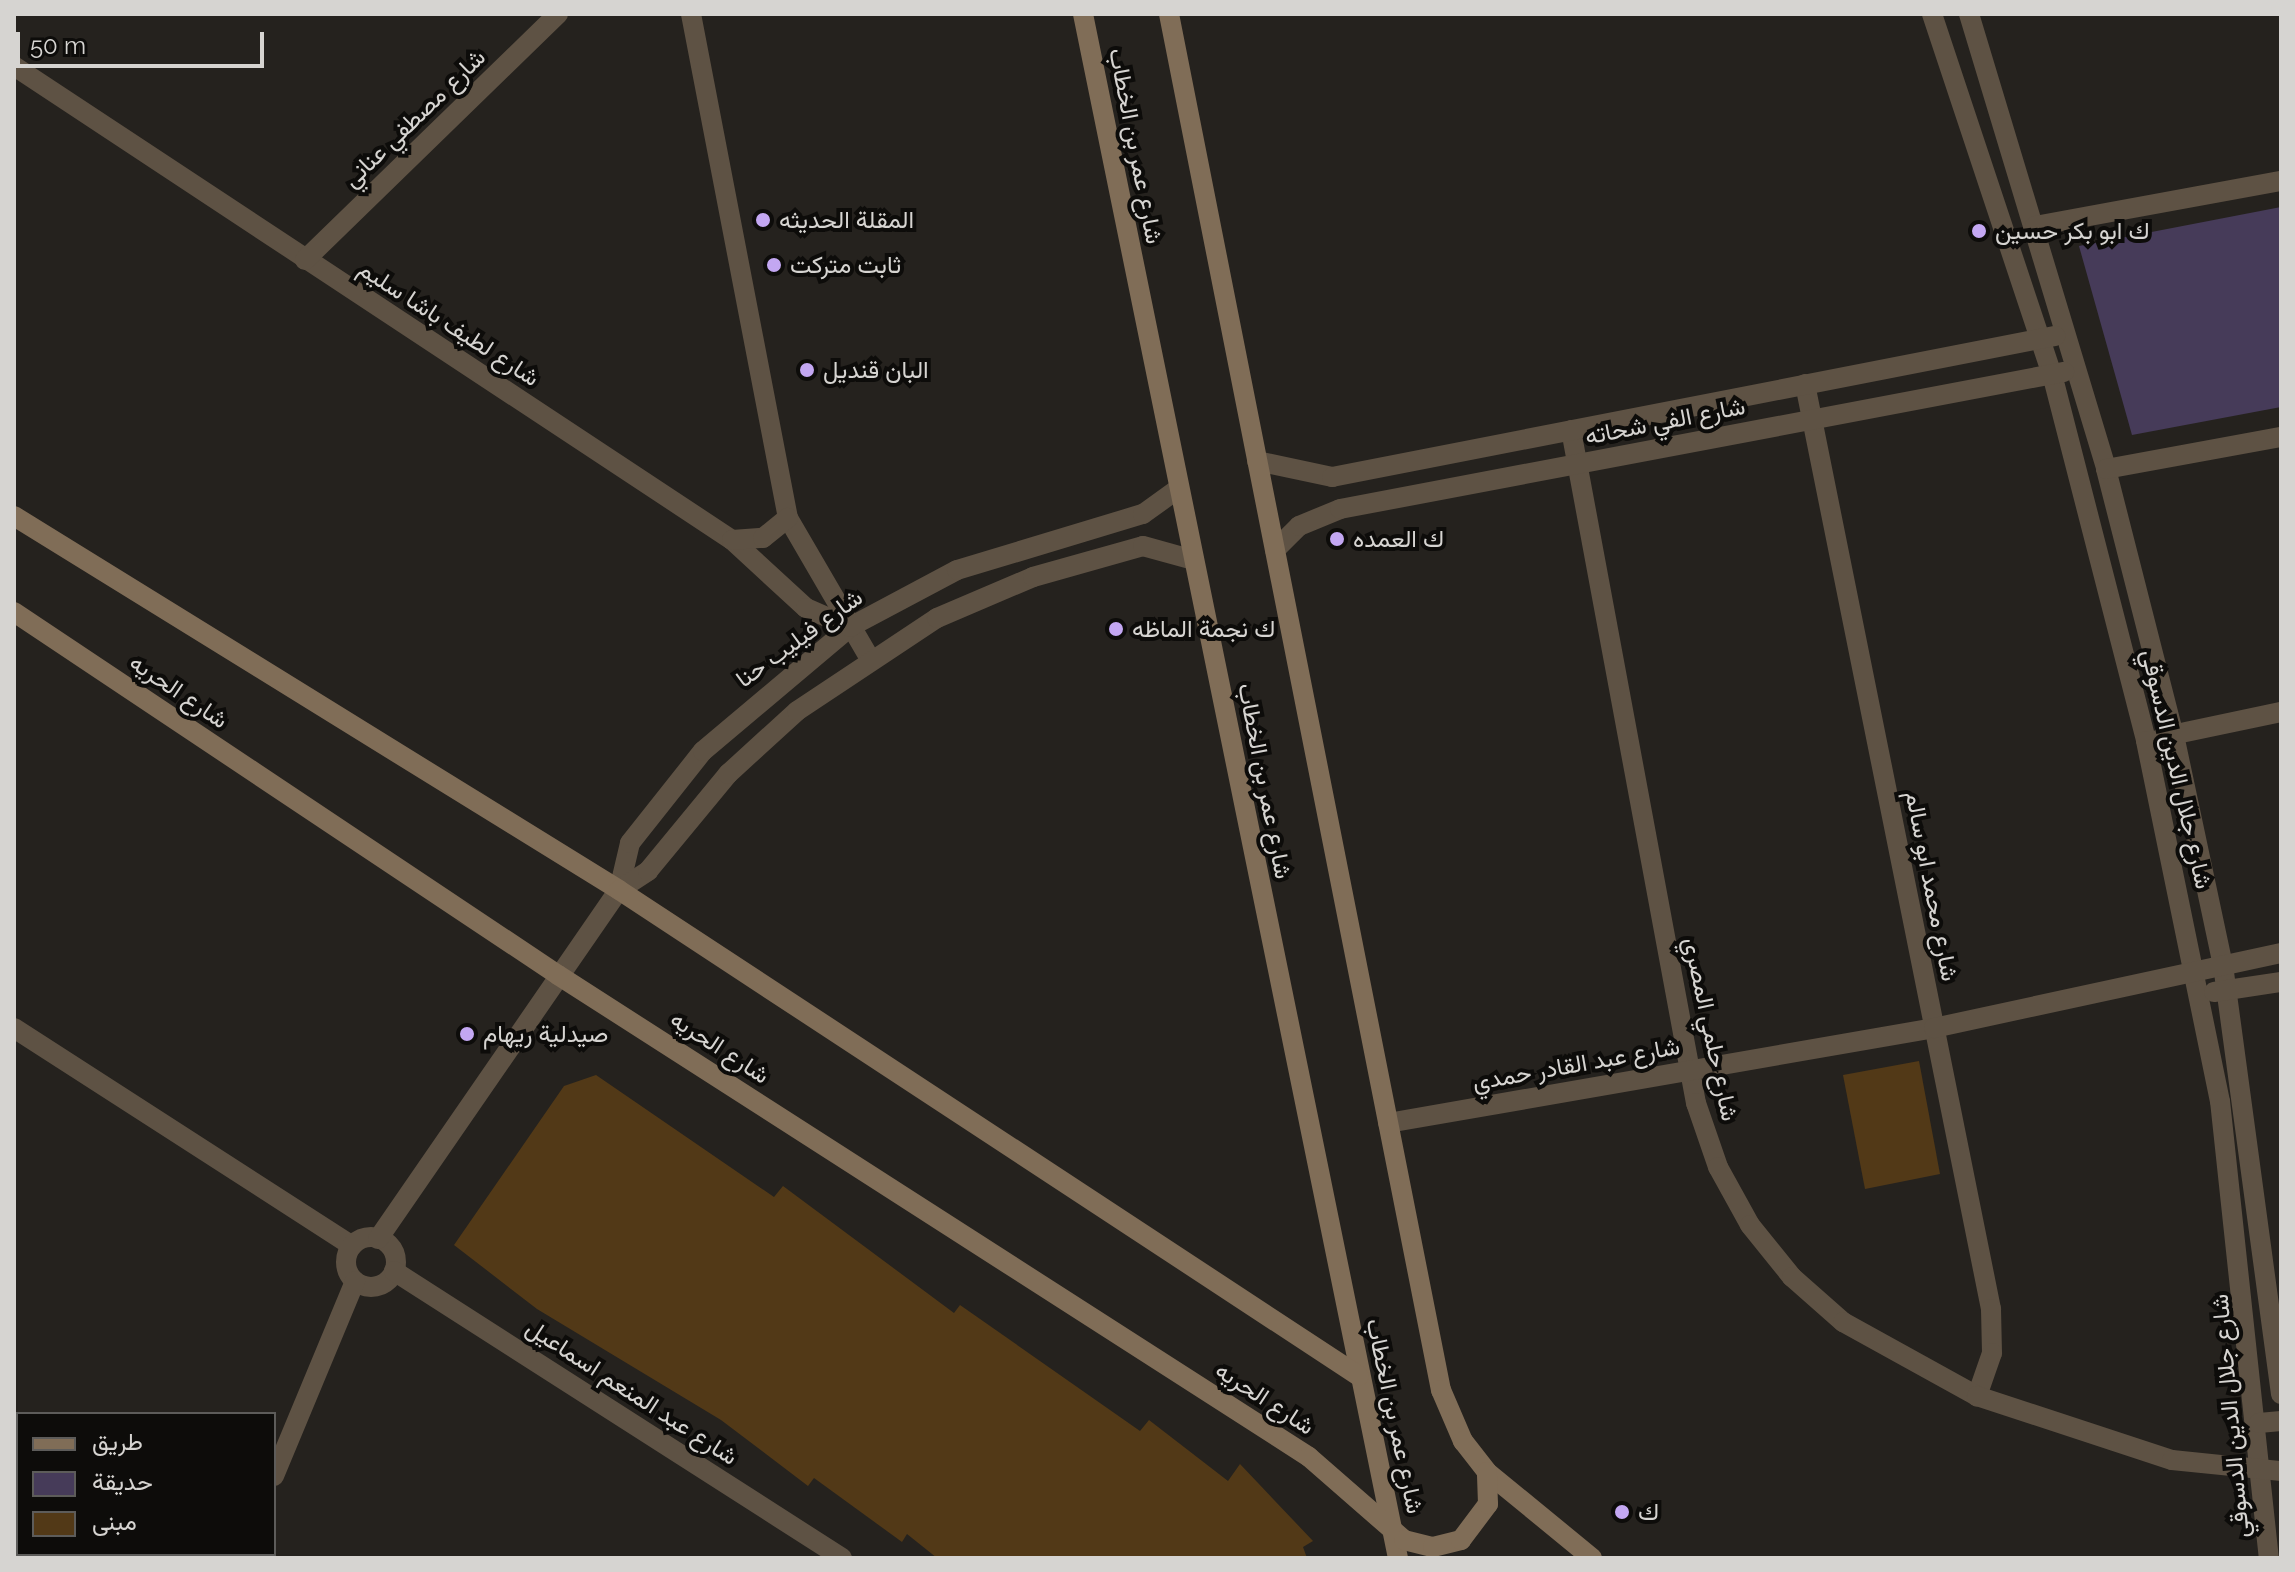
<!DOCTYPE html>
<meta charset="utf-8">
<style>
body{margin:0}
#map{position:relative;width:2295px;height:1572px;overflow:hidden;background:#25221e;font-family:Raleway,Vazirmatn,sans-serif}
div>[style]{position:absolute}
.green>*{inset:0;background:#463b59}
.building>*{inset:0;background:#523917}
.street>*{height:20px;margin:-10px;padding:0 10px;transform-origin:10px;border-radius:10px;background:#5e5244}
.street>.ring{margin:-10px;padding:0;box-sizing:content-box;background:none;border:20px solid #5e5244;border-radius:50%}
.secondary>*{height:20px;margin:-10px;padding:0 10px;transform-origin:10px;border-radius:10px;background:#806d57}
.dots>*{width:22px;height:22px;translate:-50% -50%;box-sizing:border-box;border:4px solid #0d0c0a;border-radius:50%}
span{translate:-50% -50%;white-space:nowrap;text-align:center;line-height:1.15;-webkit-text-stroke:8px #0d0c0a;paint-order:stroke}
.street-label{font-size:24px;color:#d6d4d1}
.poi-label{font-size:24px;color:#d6d4d1}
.left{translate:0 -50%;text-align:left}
.frame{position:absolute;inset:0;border:16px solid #d6d4d1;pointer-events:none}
.legend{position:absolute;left:16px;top:1412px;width:260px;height:144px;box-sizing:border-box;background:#0d0c0a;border:2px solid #5d5c5a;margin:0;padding:10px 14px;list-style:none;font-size:24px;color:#d6d4d1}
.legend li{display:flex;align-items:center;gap:16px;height:40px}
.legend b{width:40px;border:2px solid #5d5c5a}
.scale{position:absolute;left:16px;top:32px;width:248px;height:36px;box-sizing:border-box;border:4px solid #d6d4d1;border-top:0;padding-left:10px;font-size:24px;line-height:28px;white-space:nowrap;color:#d6d4d1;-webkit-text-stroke:6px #0d0c0a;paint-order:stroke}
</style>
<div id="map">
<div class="green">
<div style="clip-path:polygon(2281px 207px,2281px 407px,2132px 435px,2079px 246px)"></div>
</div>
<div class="building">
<div style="clip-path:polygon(1919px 1061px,1940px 1174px,1865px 1189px,1843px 1075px)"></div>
<div style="clip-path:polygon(596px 1075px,774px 1197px,783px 1186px,954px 1313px,960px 1305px,1140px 1431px,1149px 1420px,1228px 1481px,1240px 1464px,1313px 1541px,1303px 1547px,1307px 1558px,937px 1558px,907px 1534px,902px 1542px,814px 1478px,808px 1486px,721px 1420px,537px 1309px,454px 1245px,564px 1086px)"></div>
</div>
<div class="street">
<div style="left:691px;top:14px;width:513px;rotate:79.11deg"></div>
<div style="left:788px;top:518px;width:161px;rotate:59.8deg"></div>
<div style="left:1932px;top:14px;width:379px;rotate:71.6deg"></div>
<div style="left:2052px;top:374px;width:379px;rotate:75.6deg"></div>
<div style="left:2146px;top:741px;width:368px;rotate:78.4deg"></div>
<div style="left:2220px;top:1101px;width:460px;rotate:83.9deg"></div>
<div style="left:1969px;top:14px;width:475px;rotate:73.2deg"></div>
<div style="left:2106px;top:469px;width:275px;rotate:75.7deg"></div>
<div style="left:2174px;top:735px;width:235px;rotate:78deg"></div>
<div style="left:2223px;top:965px;width:433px;rotate:82.3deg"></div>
<div style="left:14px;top:66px;width:860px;rotate:33.43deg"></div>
<div style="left:732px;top:540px;width:100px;rotate:42.6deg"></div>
<div style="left:806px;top:608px;width:48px;rotate:23.4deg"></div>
<div style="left:2035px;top:226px;width:250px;rotate:-10.4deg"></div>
<div style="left:305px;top:260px;width:353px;rotate:-44.2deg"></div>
<div style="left:1805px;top:384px;width:944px;rotate:78.63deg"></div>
<div style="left:1991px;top:1309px;width:44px;rotate:88.7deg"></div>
<div style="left:1992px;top:1353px;width:46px;rotate:109.2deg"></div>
<div style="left:1571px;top:430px;width:685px;rotate:79.48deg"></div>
<div style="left:1696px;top:1103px;width:68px;rotate:71deg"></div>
<div style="left:1718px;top:1167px;width:66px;rotate:61.1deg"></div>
<div style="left:1750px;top:1225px;width:67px;rotate:51.1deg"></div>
<div style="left:1792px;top:1277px;width:68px;rotate:41.4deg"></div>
<div style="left:1843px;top:1322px;width:153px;rotate:28.9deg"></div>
<div style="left:1977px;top:1396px;width:205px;rotate:18.2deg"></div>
<div style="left:2172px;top:1460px;width:110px;rotate:5.8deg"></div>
<div style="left:1257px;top:461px;width:77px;rotate:12deg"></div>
<div style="left:1332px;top:477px;width:737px;rotate:-11.04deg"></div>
<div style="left:2106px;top:469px;width:178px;rotate:-10.4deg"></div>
<div style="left:732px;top:540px;width:31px;rotate:-4deg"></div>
<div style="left:763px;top:538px;width:32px;rotate:-39deg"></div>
<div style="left:1275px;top:550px;width:34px;rotate:-45deg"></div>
<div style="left:1299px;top:526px;width:44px;rotate:-22.5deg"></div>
<div style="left:1340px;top:509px;width:737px;rotate:-10.72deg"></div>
<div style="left:2162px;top:737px;width:122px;rotate:-11.9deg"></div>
<div style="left:619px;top:890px;width:48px;rotate:-76.8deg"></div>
<div style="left:630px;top:843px;width:117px;rotate:-51.6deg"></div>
<div style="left:703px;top:751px;width:192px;rotate:-40.1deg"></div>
<div style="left:850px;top:627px;width:121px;rotate:-28deg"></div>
<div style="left:957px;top:570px;width:194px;rotate:-16.8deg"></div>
<div style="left:1143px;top:514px;width:44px;rotate:-35.8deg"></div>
<div style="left:2214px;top:992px;width:68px;rotate:-8.5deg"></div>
<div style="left:14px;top:1028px;width:402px;rotate:32.8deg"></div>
<div style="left:1388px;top:1123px;width:554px;rotate:-9.87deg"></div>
<div style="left:1934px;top:1028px;width:355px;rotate:-12.2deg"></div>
<div class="ring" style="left:346px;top:1237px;width:30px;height:30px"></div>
<div style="left:378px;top:1239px;width:424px;rotate:-55.4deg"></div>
<div style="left:619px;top:890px;width:35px;rotate:-33deg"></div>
<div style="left:648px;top:871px;width:126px;rotate:-50.5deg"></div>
<div style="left:728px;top:774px;width:93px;rotate:-42.4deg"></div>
<div style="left:797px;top:711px;width:168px;rotate:-33.6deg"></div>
<div style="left:937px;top:618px;width:104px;rotate:-23.1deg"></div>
<div style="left:1033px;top:577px;width:114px;rotate:-15.7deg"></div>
<div style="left:1143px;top:546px;width:53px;rotate:15.4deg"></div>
<div style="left:394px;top:1271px;width:532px;rotate:32.64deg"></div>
<div style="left:2259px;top:1423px;width:22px;rotate:-5deg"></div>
<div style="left:274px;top:1476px;width:211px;rotate:-67.4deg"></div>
<div style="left:247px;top:1558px;width:4px;rotate:-76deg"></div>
</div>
<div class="secondary">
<div style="left:1083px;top:14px;width:1576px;rotate:78.47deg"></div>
<div style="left:1169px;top:14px;width:1403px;rotate:78.82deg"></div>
<div style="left:1441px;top:1390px;width:56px;rotate:66.7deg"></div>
<div style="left:1463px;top:1441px;width:39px;rotate:52deg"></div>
<div style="left:1487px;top:1472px;width:136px;rotate:39.3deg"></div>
<div style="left:14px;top:516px;width:711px;rotate:31.72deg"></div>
<div style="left:619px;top:890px;width:885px;rotate:33.3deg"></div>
<div style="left:14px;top:612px;width:654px;rotate:33.71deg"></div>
<div style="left:558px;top:975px;width:892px;rotate:32.69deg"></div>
<div style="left:1309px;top:1457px;width:126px;rotate:41.1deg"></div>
<div style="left:1404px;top:1540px;width:30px;rotate:14deg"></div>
<div style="left:1433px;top:1547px;width:29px;rotate:-14deg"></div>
<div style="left:1461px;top:1540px;width:45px;rotate:-53.1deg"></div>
<div style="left:1488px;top:1504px;width:32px;rotate:-92deg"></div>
</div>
<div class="dots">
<div style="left:763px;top:220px;background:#c3a7f2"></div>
<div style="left:1979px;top:231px;background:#c3a7f2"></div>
<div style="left:774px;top:265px;background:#c3a7f2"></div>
<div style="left:807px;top:370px;background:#c3a7f2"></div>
<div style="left:1337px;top:539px;background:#c3a7f2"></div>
<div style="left:1116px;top:629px;background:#c3a7f2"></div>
<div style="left:467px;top:1034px;background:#c3a7f2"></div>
<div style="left:1622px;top:1512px;background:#c3a7f2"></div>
</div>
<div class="street-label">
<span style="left:414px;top:118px;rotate:-44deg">شارع مصطفي عناني</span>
<span style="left:1136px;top:146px;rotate:79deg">شارع عمر بن الخطاب</span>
<span style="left:449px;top:323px;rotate:33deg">شارع لطيف باشا سليم</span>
<span style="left:1665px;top:421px;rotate:-11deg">شارع الفي شحاته</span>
<span style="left:799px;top:638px;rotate:-36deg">شارع فيليب حنا</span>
<span style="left:179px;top:691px;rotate:34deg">شارع الحريه</span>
<span style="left:2177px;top:769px;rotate:77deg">شارع جلال الدين الدسوقي</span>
<span style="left:1265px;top:781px;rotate:79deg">شارع عمر بن الخطاب</span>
<span style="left:1932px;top:886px;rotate:79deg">شارع محمد ابو سالم</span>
<span style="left:1711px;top:1029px;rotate:78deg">شارع حلمي المصري</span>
<span style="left:720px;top:1047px;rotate:33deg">شارع الحريه</span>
<span style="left:1576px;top:1064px;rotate:-10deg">شارع عبد القادر حمدي</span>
<span style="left:632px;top:1392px;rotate:33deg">شارع عبد المنعم اسماعيل</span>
<span style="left:1265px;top:1398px;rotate:33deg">شارع الحريه</span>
<span style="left:1395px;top:1416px;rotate:78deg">شارع عمر بن الخطاب</span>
<span style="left:2230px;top:1416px;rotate:-95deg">شارع جلال الدين الدسوقي</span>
</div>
<div class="poi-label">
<span class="left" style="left:779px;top:220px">المقلة الحديثه</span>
<span class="left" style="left:1995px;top:231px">ك ابو بكر حسين</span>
<span class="left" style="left:790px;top:265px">ثابت متركت</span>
<span class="left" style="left:823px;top:370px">البان قنديل</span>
<span class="left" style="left:1353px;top:539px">ك العمده</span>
<span class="left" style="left:1132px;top:629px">ك نجمة الماظه</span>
<span class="left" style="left:483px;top:1034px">صيدلية ريهام</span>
<span class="left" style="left:1638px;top:1512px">ك</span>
</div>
<div class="frame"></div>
<ul class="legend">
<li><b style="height:10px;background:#806d57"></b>طريق</li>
<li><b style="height:22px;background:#463b59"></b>حديقة</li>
<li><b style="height:22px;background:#523917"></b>مبنى</li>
</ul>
<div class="scale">50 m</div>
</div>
